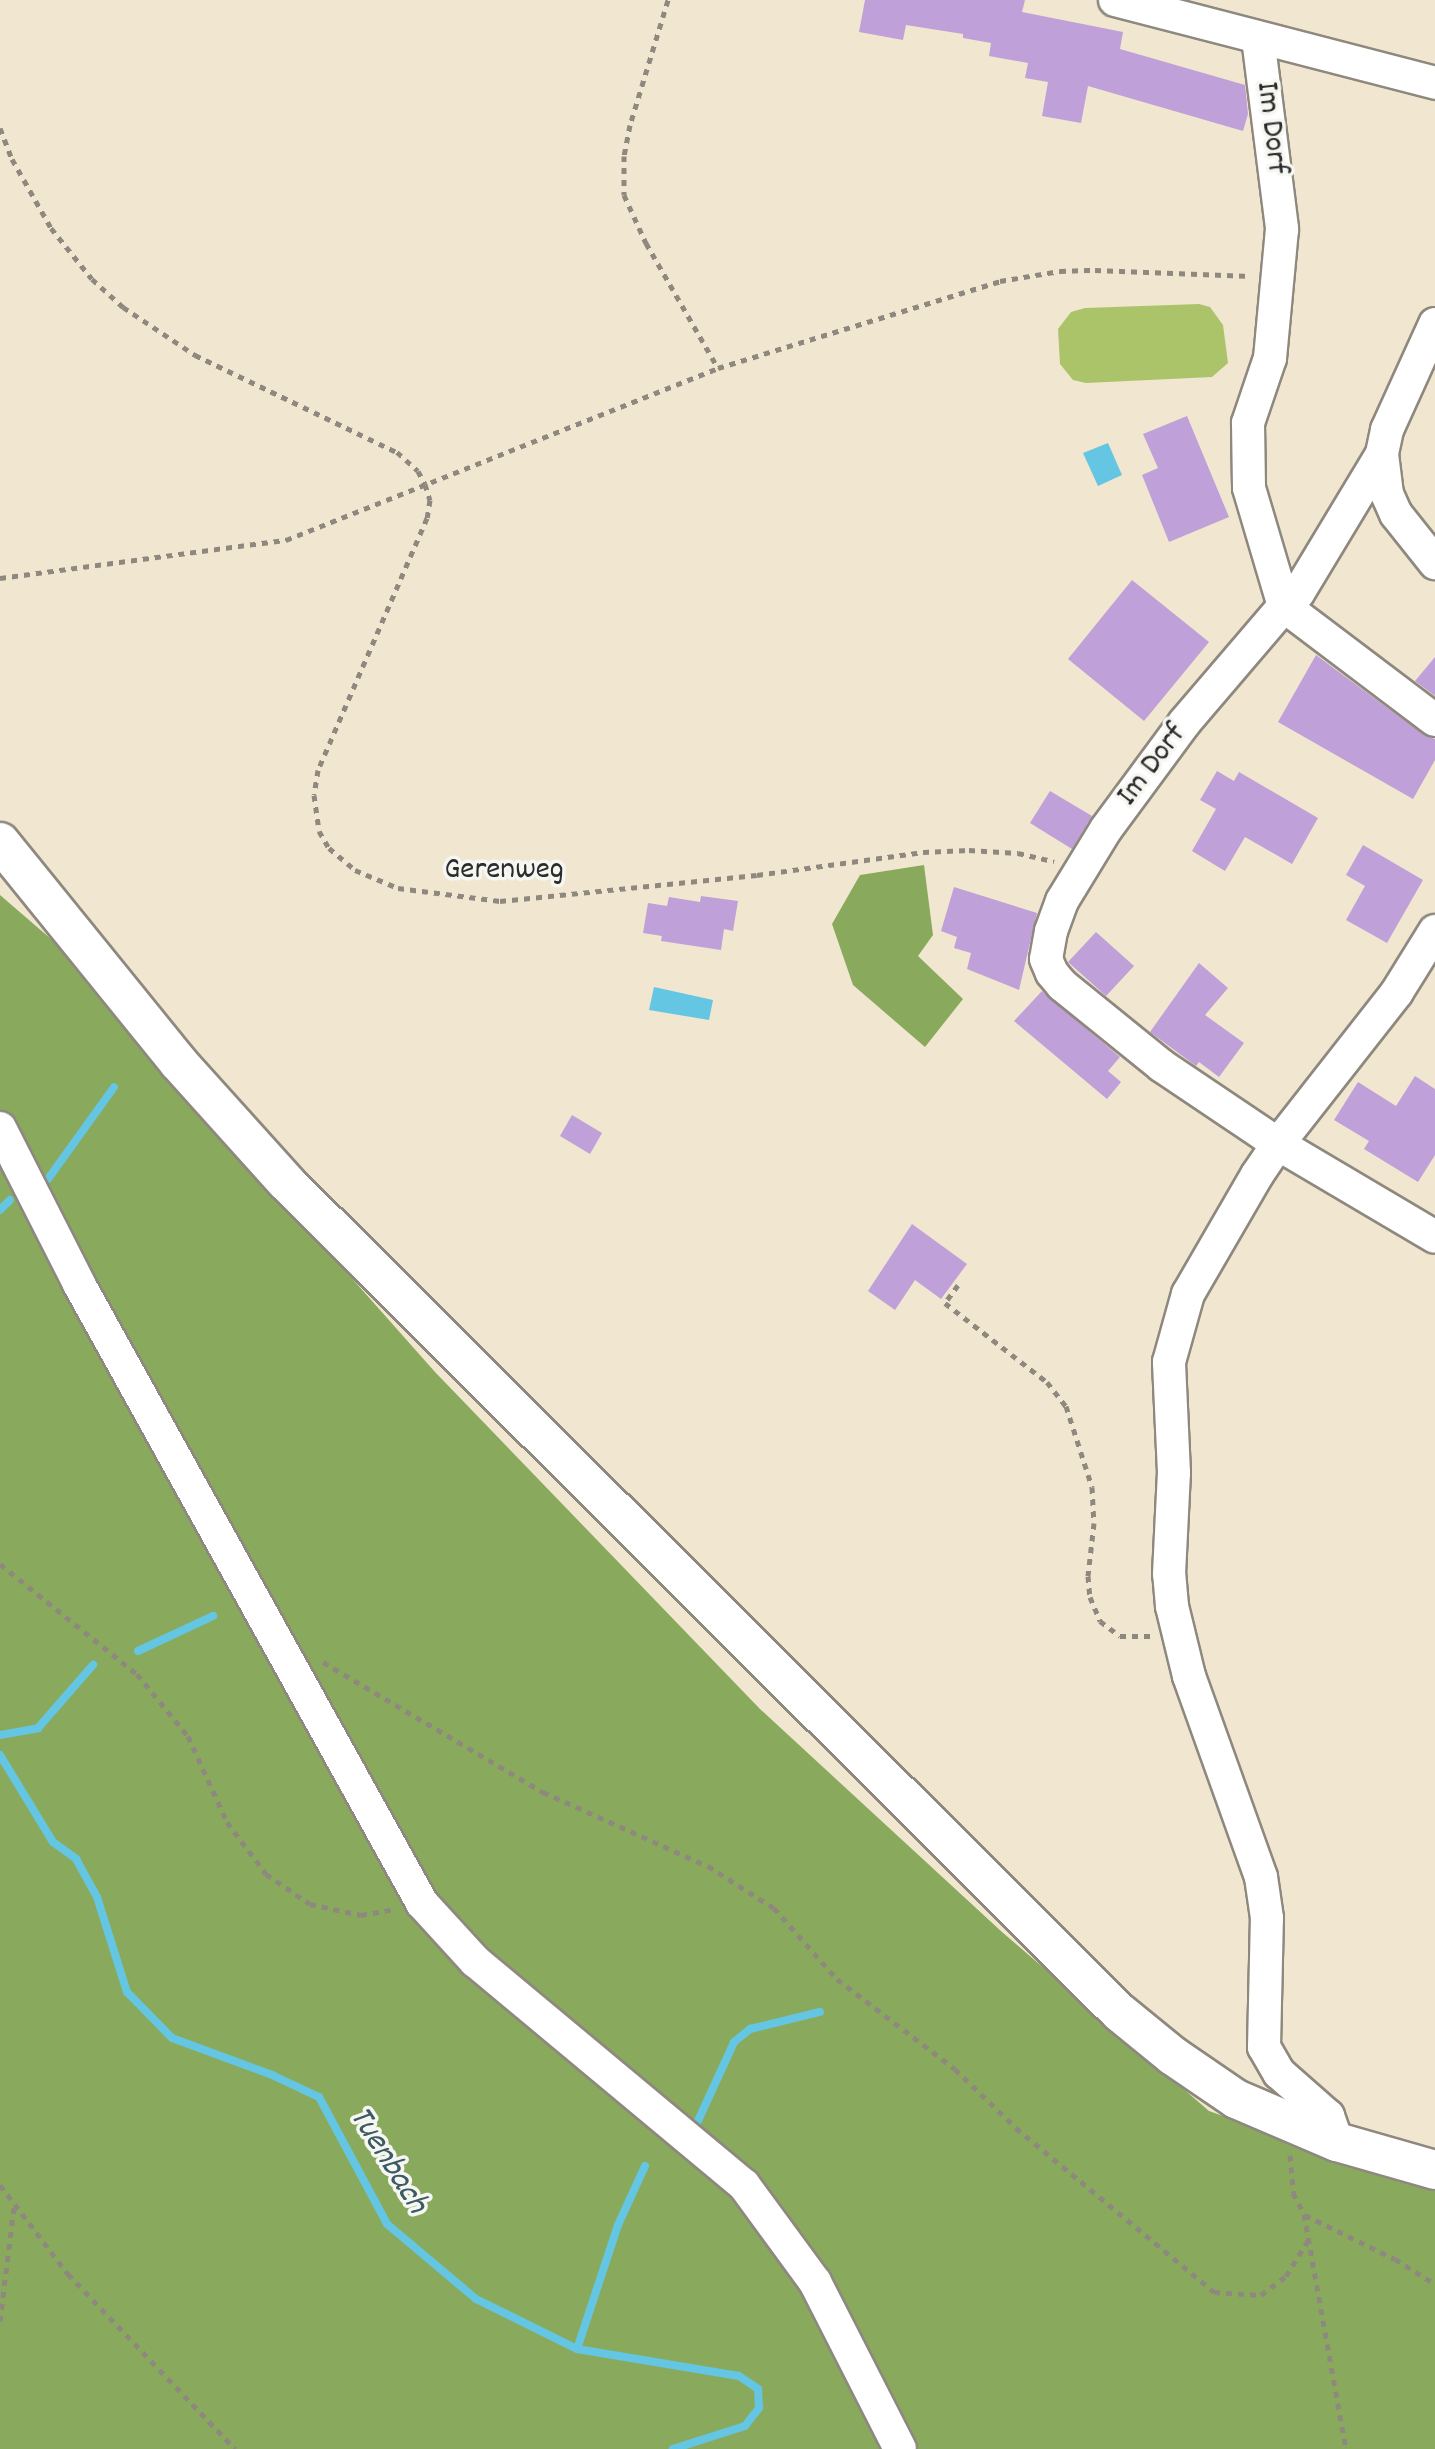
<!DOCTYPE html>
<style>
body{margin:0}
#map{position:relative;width:1435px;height:2449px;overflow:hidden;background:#f1e6d0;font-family:Dekko,sans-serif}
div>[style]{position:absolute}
.green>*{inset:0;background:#acc469}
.forest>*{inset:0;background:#89aa5d}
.water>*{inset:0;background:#64c6e2}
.stream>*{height:8px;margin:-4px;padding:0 4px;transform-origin:4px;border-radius:4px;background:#64c6e2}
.building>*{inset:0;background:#bfa0d8}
.path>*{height:5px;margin-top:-2.5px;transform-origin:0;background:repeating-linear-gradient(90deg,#8e887e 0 6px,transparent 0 12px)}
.roads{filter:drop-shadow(2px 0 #8e887e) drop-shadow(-2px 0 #8e887e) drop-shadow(0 2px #8e887e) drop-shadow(0 -2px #8e887e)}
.minor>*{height:32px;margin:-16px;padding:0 16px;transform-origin:16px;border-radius:16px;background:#fff}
.tertiary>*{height:38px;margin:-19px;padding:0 19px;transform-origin:19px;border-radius:19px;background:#fff}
span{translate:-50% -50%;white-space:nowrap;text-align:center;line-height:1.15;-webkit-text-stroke:7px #f6f6f2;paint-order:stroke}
.street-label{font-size:32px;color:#2b2b2b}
.water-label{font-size:34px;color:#3c5a62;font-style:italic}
</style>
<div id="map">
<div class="green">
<div style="clip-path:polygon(1199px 304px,1210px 307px,1223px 325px,1228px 363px,1212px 377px,1086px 383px,1073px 380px,1060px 364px,1058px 329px,1071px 312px,1085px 308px)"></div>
</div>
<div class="forest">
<div style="clip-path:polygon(924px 865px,933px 935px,918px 956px,963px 999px,925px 1047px,853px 985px,832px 924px,860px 875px)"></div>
<div style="clip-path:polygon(0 895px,51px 939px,435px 1372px,760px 1709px,1002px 1932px,1209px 2111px,1346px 2160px,1435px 2182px,1435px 2449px,0 2449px)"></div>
</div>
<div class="water">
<div style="clip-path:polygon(1108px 443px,1122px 475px,1098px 486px,1083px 453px)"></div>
<div style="clip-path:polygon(654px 987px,713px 1000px,709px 1020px,649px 1010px)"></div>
</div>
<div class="stream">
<div style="left:48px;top:1179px;width:113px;rotate:-54.3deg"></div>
<div style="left:0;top:1210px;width:14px;rotate:-45deg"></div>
<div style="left:138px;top:1651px;width:83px;rotate:-25deg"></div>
<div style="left:0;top:1735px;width:39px;rotate:-10deg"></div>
<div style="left:38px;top:1728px;width:84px;rotate:-48.9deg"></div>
<div style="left:0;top:1755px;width:102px;rotate:58.7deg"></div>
<div style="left:53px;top:1842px;width:29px;rotate:36deg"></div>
<div style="left:76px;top:1859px;width:43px;rotate:61.1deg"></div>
<div style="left:97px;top:1897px;width:100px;rotate:72.5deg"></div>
<div style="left:127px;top:1992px;width:64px;rotate:45.6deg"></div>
<div style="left:172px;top:2038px;width:107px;rotate:20.3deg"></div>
<div style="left:272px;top:2075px;width:52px;rotate:25.1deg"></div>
<div style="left:319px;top:2097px;width:144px;rotate:61.8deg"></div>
<div style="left:387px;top:2224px;width:116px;rotate:40.1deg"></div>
<div style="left:476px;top:2299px;width:113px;rotate:26.3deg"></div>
<div style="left:577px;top:2349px;width:164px;rotate:9.5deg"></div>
<div style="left:739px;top:2376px;width:23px;rotate:34deg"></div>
<div style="left:758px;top:2389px;width:19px;rotate:87deg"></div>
<div style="left:759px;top:2408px;width:23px;rotate:128deg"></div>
<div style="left:745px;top:2426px;width:76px;rotate:162.3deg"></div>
<div style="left:697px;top:2123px;width:89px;rotate:-65.4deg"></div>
<div style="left:734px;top:2042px;width:21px;rotate:-39deg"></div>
<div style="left:750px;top:2029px;width:72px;rotate:-13.7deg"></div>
<div style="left:577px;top:2349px;width:131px;rotate:-71.7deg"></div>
<div style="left:618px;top:2225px;width:65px;rotate:-65.4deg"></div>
</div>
<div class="building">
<div style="clip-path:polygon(865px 0,1025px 0,1022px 12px,1123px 32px,1120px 49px,1245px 85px,1248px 114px,1243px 131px,1088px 86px,1081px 123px,1042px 116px,1048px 82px,1025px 78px,1028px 63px,989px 56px,991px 43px,963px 38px,963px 34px,906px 25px,903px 40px,859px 32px)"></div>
<div style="clip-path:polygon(1187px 416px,1229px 517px,1169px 542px,1142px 475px,1158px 468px,1143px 434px)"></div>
<div style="clip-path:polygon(1132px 580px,1209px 642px,1144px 721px,1068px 659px)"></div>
<div style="clip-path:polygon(1316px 655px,1424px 735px,1435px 739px,1435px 760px,1413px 799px,1278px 722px)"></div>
<div style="clip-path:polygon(1435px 657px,1435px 696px,1415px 681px)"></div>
<div style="clip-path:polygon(1217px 771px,1234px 781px,1239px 772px,1318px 818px,1292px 864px,1245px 837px,1225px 871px,1192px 851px,1216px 809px,1200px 800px)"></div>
<div style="clip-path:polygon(1050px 791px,1092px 816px,1072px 849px,1030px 823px)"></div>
<div style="clip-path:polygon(1363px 845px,1423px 880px,1387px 943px,1346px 920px,1365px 886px,1346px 875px)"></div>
<div style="clip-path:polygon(954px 887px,1037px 913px,1019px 990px,967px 969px,971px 953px,954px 948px,957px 937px,941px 931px)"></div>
<div style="clip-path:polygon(701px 896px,738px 901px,733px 931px,724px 929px,721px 950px,661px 941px,662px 936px,643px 933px,648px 903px,667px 906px,669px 897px,700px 902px)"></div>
<div style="clip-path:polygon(1096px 932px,1134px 966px,1106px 996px,1068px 962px)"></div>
<div style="clip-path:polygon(1199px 963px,1228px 988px,1205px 1015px,1244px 1043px,1219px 1077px,1199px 1062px,1196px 1066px,1150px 1032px)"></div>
<div style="clip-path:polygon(1042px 991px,1120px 1057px,1108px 1071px,1121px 1082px,1107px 1099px,1014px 1021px)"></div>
<div style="clip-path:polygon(1415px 1076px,1435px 1089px,1435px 1155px,1418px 1182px,1364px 1149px,1369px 1141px,1334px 1120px,1358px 1082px,1396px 1106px)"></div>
<div style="clip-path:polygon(572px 1115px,602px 1133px,590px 1154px,560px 1136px)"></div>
<div style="clip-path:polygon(912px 1224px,967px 1264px,941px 1299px,915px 1280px,895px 1310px,868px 1291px)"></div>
</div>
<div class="path">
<div style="left:668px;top:0;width:131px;rotate:106.9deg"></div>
<div style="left:630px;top:125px;width:32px;rotate:101deg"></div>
<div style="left:624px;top:156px;width:39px;rotate:90deg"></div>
<div style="left:624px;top:195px;width:53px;rotate:65.4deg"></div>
<div style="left:646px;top:243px;width:144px;rotate:60.1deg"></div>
<div style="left:0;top:128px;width:33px;rotate:69deg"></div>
<div style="left:12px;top:159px;width:79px;rotate:60.5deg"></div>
<div style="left:51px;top:228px;width:65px;rotate:51.2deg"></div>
<div style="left:92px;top:279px;width:42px;rotate:42.1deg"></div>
<div style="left:123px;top:307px;width:87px;rotate:33.7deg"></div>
<div style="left:195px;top:355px;width:224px;rotate:25.7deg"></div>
<div style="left:397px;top:452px;width:28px;rotate:42deg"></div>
<div style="left:418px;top:471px;width:15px;rotate:62deg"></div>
<div style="left:425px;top:484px;width:17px;rotate:73deg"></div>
<div style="left:430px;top:500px;width:18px;rotate:99deg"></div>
<div style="left:427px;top:518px;width:275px;rotate:113.4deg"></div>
<div style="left:318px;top:770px;width:25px;rotate:99deg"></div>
<div style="left:314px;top:795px;width:36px;rotate:82deg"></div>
<div style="left:319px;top:831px;width:20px;rotate:60deg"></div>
<div style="left:329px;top:848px;width:34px;rotate:40deg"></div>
<div style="left:355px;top:870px;width:47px;rotate:22.7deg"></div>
<div style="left:398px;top:888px;width:103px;rotate:7.3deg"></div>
<div style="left:500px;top:901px;width:258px;rotate:-5.8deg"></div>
<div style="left:757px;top:875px;width:168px;rotate:-7.9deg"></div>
<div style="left:923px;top:852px;width:46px;rotate:-2.5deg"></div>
<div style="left:969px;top:850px;width:49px;rotate:3.5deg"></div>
<div style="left:1018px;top:853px;width:37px;rotate:13deg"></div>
<div style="left:0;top:578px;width:289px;rotate:-7.6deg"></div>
<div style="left:286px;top:540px;width:465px;rotate:-21.7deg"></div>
<div style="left:718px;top:368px;width:295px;rotate:-17.1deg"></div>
<div style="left:1000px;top:281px;width:61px;rotate:-9.5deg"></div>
<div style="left:1060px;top:271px;width:35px;rotate:-2deg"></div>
<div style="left:1095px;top:270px;width:156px;rotate:2.2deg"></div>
<div style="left:958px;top:1285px;width:22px;rotate:126deg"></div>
<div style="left:945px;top:1303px;width:129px;rotate:37.8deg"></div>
<div style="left:1047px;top:1382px;width:31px;rotate:52deg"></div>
<div style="left:1066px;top:1406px;width:85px;rotate:72.2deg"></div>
<div style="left:1092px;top:1487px;width:36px;rotate:87deg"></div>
<div style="left:1094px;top:1523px;width:53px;rotate:96.5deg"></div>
<div style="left:1088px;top:1576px;width:21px;rotate:85deg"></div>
<div style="left:1090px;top:1597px;width:26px;rotate:67deg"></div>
<div style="left:1100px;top:1621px;width:25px;rotate:37deg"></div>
<div style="left:1120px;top:1636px;width:33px"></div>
<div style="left:0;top:1564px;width:176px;rotate:38.8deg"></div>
<div style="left:137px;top:1674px;width:80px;rotate:50.6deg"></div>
<div style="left:188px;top:1736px;width:94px;rotate:65.6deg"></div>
<div style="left:227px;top:1822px;width:65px;rotate:53.1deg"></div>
<div style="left:266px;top:1874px;width:53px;rotate:34.3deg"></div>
<div style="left:310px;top:1904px;width:52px;rotate:12.2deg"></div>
<div style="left:361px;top:1915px;width:34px;rotate:-10deg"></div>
<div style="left:323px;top:1662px;width:256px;rotate:30.6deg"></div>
<div style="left:543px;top:1792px;width:181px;rotate:24.2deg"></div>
<div style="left:708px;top:1866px;width:78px;rotate:32.5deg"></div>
<div style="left:774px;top:1908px;width:95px;rotate:48.4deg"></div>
<div style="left:837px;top:1979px;width:148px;rotate:37.3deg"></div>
<div style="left:955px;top:2069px;width:85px;rotate:44deg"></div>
<div style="left:1016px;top:2128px;width:257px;rotate:39.6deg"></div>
<div style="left:1214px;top:2292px;width:47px;rotate:3.7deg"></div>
<div style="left:1261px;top:2295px;width:31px;rotate:-37deg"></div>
<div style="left:1286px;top:2276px;width:44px;rotate:-58.1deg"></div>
<div style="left:1290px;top:2155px;width:38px;rotate:85deg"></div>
<div style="left:1293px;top:2193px;width:24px;rotate:62deg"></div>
<div style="left:1304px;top:2214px;width:239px;rotate:79.9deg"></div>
<div style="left:0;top:2185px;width:112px;rotate:52.6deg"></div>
<div style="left:68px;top:2274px;width:242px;rotate:46.3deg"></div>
<div style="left:1305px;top:2215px;width:100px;rotate:26.1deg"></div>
<div style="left:1395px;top:2259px;width:47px;rotate:32deg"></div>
<div style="left:0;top:2321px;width:115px;rotate:-83deg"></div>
</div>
<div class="roads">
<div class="minor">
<div style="left:1115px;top:0;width:331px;rotate:14.5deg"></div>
<div style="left:1258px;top:38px;width:193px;rotate:82.8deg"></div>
<div style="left:1282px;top:229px;width:130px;rotate:95.3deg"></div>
<div style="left:1270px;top:358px;width:69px;rotate:108.7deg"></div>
<div style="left:1248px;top:423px;width:65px;rotate:89.1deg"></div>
<div style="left:1249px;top:488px;width:123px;rotate:73.5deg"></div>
<div style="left:1284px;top:606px;width:153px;rotate:130.5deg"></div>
<div style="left:1185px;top:722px;width:133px;rotate:126.4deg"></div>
<div style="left:1106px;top:829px;width:84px;rotate:121.4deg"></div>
<div style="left:1062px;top:901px;width:32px;rotate:110deg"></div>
<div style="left:1051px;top:931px;width:28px;rotate:100deg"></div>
<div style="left:1046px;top:959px;width:15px;rotate:67deg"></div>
<div style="left:1052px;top:973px;width:16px;rotate:50deg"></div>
<div style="left:1062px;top:985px;width:129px;rotate:39deg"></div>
<div style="left:1162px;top:1066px;width:140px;rotate:33.9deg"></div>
<div style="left:1278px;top:1144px;width:182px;rotate:30.6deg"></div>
<div style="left:1435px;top:324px;width:116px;rotate:114.4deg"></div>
<div style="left:1387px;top:430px;width:25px;rotate:102deg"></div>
<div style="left:1382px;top:454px;width:40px;rotate:82.9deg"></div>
<div style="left:1387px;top:494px;width:22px;rotate:66deg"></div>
<div style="left:1396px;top:514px;width:63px;rotate:51.5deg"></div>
<div style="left:1382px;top:454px;width:162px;rotate:121.1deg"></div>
<div style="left:1298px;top:593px;width:19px;rotate:137deg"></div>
<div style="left:1284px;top:606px;width:189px;rotate:37.1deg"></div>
<div style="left:0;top:1128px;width:175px;rotate:63.1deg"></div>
<div style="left:79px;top:1284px;width:708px;rotate:61.01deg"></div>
<div style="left:422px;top:1903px;width:79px;rotate:47.6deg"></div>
<div style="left:475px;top:1961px;width:350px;rotate:39.8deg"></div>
<div style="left:744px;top:2185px;width:120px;rotate:53.8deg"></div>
<div style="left:815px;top:2282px;width:187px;rotate:63deg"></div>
<div style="left:1337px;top:2142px;width:28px;rotate:-109deg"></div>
<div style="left:1328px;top:2116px;width:65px;rotate:-138.7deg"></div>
<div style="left:1279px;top:2073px;width:30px;rotate:-120deg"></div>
<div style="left:1264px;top:2047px;width:129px;rotate:-88.7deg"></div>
<div style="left:1267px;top:1918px;width:41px;rotate:-98.3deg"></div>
<div style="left:1261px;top:1877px;width:214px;rotate:-109.7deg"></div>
<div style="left:1189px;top:1676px;width:72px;rotate:-103.7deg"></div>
<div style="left:1172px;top:1606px;width:32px;rotate:-95deg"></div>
<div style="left:1169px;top:1574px;width:101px;rotate:-87.2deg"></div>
<div style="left:1174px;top:1473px;width:111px;rotate:-92.6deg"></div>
<div style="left:1169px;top:1362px;width:71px;rotate:-74.4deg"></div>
<div style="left:1188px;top:1294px;width:138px;rotate:-59.9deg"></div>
<div style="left:1257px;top:1175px;width:37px;rotate:-56deg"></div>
<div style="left:1278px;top:1144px;width:193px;rotate:-51.9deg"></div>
<div style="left:1397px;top:992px;width:72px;rotate:-58.1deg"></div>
</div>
<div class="tertiary">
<div style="left:0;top:842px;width:283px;rotate:51deg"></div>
<div style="left:178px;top:1062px;width:161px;rotate:48deg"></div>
<div style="left:286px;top:1182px;width:1176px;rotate:44.9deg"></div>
<div style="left:1119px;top:2012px;width:70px;rotate:39.2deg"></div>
<div style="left:1173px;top:2056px;width:76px;rotate:34.3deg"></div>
<div style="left:1236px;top:2099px;width:110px;rotate:23.1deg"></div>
<div style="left:1337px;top:2142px;width:102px;rotate:15.9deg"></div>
</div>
</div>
<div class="street-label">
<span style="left:1270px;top:128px;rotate:83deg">Im Dorf</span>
<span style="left:1153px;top:766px;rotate:-53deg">Im Dorf</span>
<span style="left:504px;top:871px">Gerenweg</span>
</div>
<div class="water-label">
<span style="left:387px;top:2161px;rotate:58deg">Tuenbach</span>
</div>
</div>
